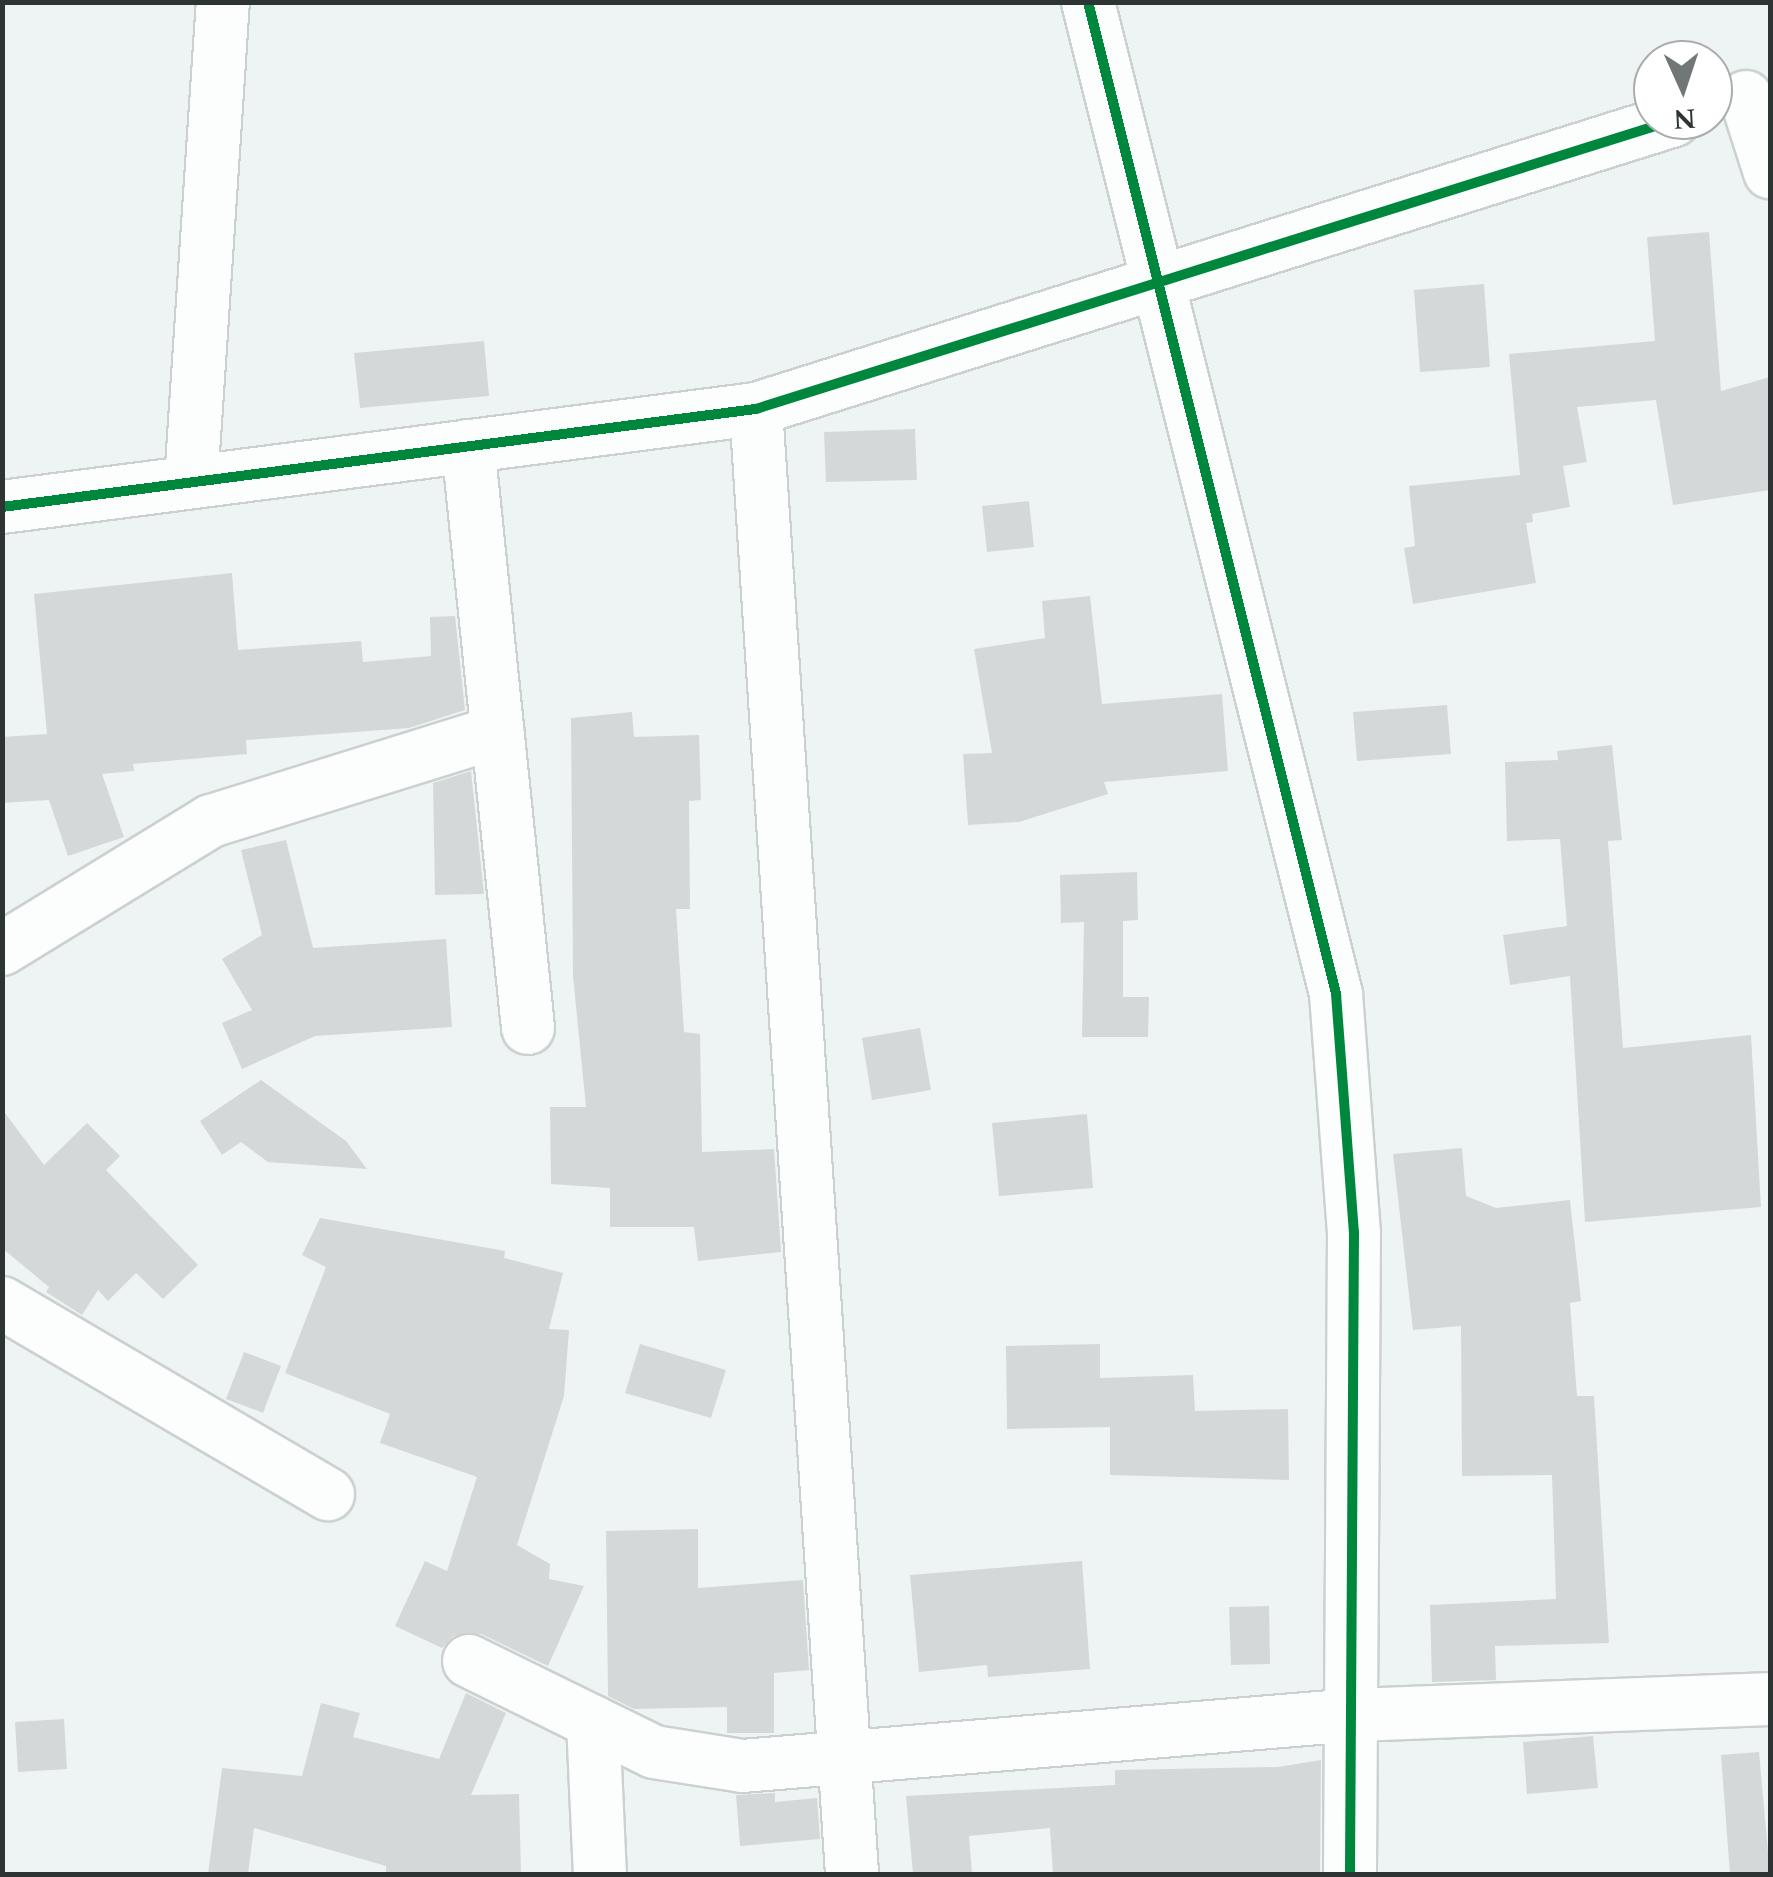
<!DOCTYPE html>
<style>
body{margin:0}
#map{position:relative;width:1773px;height:1877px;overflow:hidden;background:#eef4f4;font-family:Spectral,serif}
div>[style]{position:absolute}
.building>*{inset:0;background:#d4d8d8}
.roads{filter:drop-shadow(2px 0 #cbd0d0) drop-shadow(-2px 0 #cbd0d0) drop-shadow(0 2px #cbd0d0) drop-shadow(0 -2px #cbd0d0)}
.street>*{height:52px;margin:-26px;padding:0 26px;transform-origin:26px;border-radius:26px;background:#fcfdfd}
.cycleway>*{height:10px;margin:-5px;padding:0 5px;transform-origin:5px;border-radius:5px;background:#00873e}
span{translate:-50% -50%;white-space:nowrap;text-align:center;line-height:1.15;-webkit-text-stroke:9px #fff;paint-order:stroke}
.frame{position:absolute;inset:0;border:5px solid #2e3333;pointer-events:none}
.north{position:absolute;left:1633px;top:40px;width:100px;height:100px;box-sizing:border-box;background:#fff;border:2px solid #abadad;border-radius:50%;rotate:177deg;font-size:28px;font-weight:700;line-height:40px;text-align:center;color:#2e3333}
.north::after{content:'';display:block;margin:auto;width:35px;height:45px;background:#717777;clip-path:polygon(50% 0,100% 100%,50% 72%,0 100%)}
</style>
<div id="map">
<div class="building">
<div style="clip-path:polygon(1709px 232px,1721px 391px,1770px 377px,1770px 490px,1673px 505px,1656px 400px,1577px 407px,1587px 462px,1563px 466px,1570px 507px,1532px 514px,1533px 522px,1526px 523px,1536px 583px,1413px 604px,1404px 548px,1415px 546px,1409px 486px,1520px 475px,1509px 354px,1655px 341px,1647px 237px)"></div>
<div style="clip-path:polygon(1484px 284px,1490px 367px,1420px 372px,1414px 290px)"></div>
<div style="clip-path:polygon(484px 341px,489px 396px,360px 408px,354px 353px)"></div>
<div style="clip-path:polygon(915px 429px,917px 480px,826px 482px,824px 432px)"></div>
<div style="clip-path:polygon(1029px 501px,1034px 547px,987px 552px,982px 506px)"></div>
<div style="clip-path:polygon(232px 573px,238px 650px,361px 641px,363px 662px,431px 656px,430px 617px,455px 616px,465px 710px,409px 728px,246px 740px,247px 754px,133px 764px,134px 771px,102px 774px,124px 837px,68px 856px,49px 800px,2px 803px,2px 737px,47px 734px,34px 594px)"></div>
<div style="clip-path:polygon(1090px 596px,1102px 704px,1222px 694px,1228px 771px,1104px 782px,1108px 794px,1019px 822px,968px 825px,963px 754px,992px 753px,974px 649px,1045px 638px,1042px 601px)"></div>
<div style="clip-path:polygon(1447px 705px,1451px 754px,1357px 761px,1353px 712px)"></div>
<div style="clip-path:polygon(632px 712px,634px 737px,699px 735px,701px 800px,689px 801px,690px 909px,676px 909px,684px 1032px,700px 1034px,702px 1152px,774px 1149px,781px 1252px,698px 1261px,694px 1227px,610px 1227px,610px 1188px,551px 1184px,550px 1107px,586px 1107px,573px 976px,571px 718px)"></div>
<div style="clip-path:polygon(1612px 745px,1622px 840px,1608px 841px,1623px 1048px,1751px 1035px,1761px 1207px,1585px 1222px,1570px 976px,1510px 985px,1503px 935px,1567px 926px,1560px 839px,1507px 841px,1505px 762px,1558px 760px,1557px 751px)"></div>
<div style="clip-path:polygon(471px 771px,484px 894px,435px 895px,433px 783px)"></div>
<div style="clip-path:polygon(286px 840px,313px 948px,446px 939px,452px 1027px,315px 1036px,242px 1069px,222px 1023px,252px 1010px,222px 959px,262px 935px,241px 850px)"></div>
<div style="clip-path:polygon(1137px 872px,1138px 920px,1123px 921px,1123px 997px,1149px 997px,1148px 1037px,1082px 1037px,1084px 922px,1061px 923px,1060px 875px)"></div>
<div style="clip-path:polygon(920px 1028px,931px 1090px,872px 1100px,862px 1038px)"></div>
<div style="clip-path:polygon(261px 1080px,346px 1141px,367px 1169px,268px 1162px,241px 1142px,222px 1155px,200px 1121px)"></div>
<div style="clip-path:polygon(2px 1109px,44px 1165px,87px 1123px,120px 1156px,106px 1170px,198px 1265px,163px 1299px,136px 1273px,108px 1301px,98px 1290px,82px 1315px,46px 1292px,49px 1287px,2px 1248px)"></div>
<div style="clip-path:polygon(1087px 1114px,1093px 1188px,999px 1196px,992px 1123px)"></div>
<div style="clip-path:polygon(1462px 1148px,1466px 1196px,1496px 1208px,1570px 1200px,1581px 1301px,1570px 1303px,1577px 1396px,1594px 1396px,1609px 1643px,1495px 1646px,1496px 1680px,1432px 1682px,1430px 1605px,1556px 1599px,1552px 1475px,1462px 1476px,1461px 1326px,1413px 1330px,1393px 1154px)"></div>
<div style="clip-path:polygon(320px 1218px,505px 1251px,504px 1258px,563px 1273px,549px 1329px,569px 1330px,564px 1396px,517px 1545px,550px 1564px,549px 1579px,584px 1586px,548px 1666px,481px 1634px,453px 1636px,442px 1648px,395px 1626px,425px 1561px,447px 1571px,477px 1477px,380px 1443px,390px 1414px,285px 1373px,326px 1267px,302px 1255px)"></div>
<div style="clip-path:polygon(640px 1344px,726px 1370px,711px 1418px,625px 1393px)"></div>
<div style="clip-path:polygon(1100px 1344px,1100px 1378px,1193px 1375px,1195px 1411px,1288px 1409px,1289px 1480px,1110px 1475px,1110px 1427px,1007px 1429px,1006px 1346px)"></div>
<div style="clip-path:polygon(244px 1352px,281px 1366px,263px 1413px,226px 1399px)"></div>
<div style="clip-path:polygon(698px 1529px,698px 1588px,803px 1580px,809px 1670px,774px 1673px,774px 1733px,727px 1733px,727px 1707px,634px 1709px,608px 1696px,606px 1531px)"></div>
<div style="clip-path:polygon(1082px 1561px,1090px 1669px,988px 1677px,987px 1665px,919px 1672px,910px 1575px)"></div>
<div style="clip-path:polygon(1269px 1606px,1270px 1664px,1231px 1665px,1229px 1607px)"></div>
<div style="clip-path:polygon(466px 1693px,506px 1713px,471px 1795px,519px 1794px,521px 1874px,386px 1874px,386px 1866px,254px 1828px,248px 1874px,208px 1874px,222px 1768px,302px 1776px,321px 1703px,360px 1713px,353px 1737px,439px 1759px)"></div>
<div style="clip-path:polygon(64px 1719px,67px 1769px,18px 1772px,15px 1722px)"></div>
<div style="clip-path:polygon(1593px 1736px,1598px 1788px,1527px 1794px,1523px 1742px)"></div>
<div style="clip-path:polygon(1759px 1752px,1770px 1874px,1730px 1874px,1721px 1755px)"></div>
<div style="clip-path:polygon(1321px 1760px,1320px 1874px,1053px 1874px,1050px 1828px,969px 1836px,972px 1874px,913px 1874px,906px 1796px,1115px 1785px,1115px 1770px,1278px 1767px)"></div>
<div style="clip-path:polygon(775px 1793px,775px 1802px,817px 1798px,820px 1839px,740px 1846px,736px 1795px)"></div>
</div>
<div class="roads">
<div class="street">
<div style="left:1088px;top:2px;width:1023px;rotate:75.96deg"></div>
<div style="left:1336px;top:994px;width:239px;rotate:85.7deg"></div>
<div style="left:1354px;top:1232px;width:642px;rotate:90.36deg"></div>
<div style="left:1746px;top:97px;width:79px;rotate:72.3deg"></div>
<div style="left:756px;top:409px;width:1468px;rotate:86.25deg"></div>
<div style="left:468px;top:446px;width:585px;rotate:84.11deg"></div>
<div style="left:191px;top:482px;width:481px;rotate:-86.2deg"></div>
<div style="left:2px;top:507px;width:760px;rotate:-7.41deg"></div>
<div style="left:756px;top:409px;width:962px;rotate:-17.47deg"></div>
<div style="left:2px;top:949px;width:245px;rotate:-31.5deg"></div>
<div style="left:211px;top:821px;width:300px;rotate:-17.3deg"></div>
<div style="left:2px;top:1303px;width:378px;rotate:30.4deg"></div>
<div style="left:469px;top:1661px;width:206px;rotate:26.2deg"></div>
<div style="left:654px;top:1752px;width:89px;rotate:9deg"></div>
<div style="left:742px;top:1766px;width:615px;rotate:-4.76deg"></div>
<div style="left:1355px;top:1715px;width:415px;rotate:-2.2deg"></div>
<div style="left:593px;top:1722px;width:152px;rotate:87.4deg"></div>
</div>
</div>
<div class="cycleway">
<div style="left:1088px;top:2px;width:1023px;rotate:75.96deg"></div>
<div style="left:1336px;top:994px;width:239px;rotate:85.7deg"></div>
<div style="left:1354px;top:1232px;width:642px;rotate:90.36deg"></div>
<div style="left:2px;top:507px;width:760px;rotate:-7.41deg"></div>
<div style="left:756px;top:409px;width:962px;rotate:-17.47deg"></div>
</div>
<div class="frame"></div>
<div class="north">N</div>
</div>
